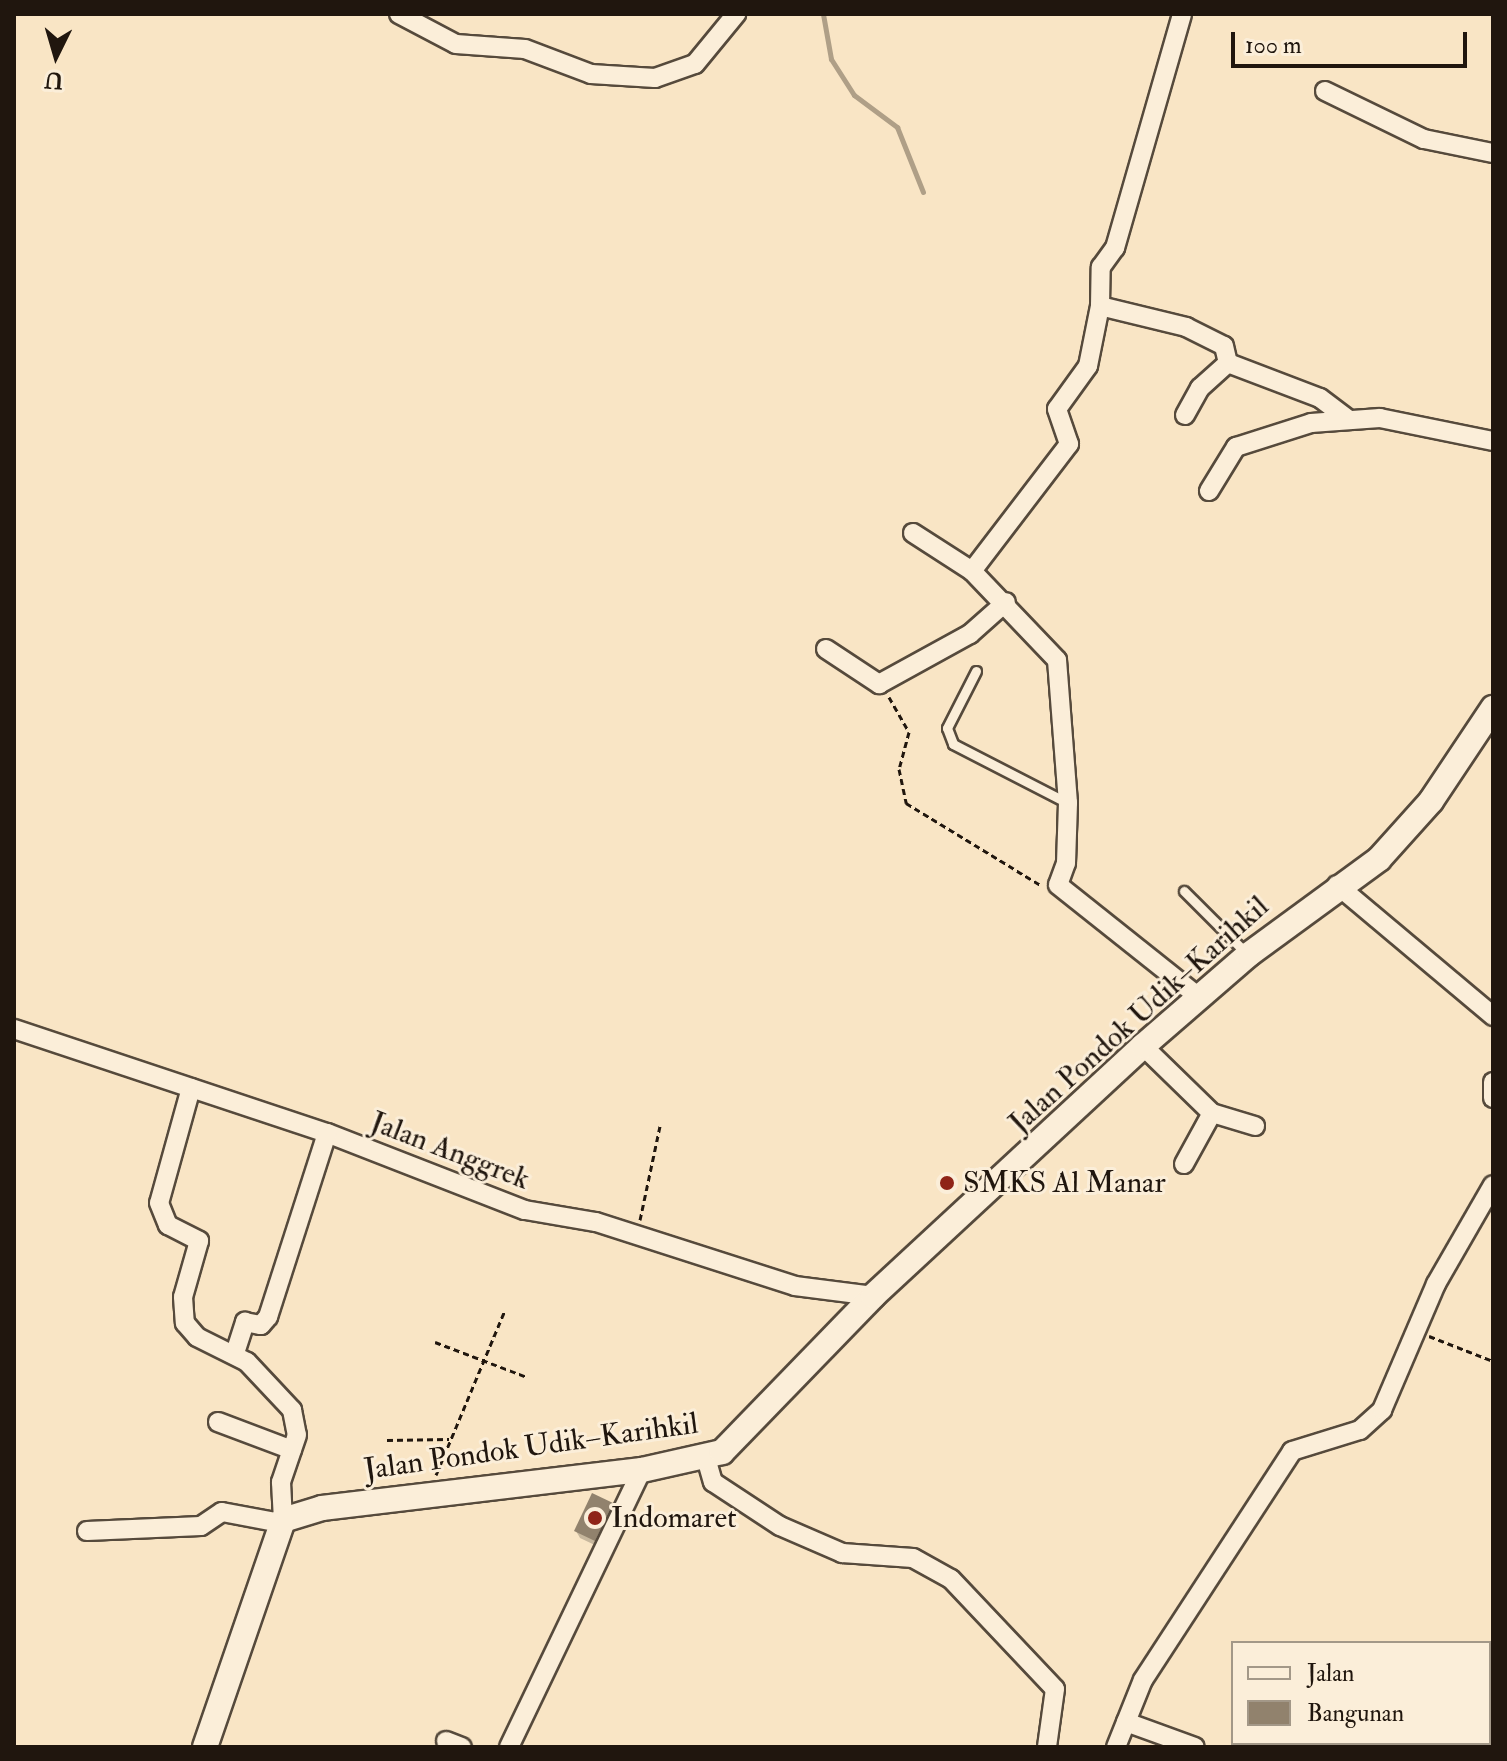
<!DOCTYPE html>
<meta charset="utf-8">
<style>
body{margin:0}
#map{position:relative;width:1507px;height:1761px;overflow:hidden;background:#f9e5c5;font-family:"IM FELL Double Pica",serif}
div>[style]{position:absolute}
.shadow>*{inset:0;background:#0003}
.stream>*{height:5px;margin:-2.5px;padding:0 2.5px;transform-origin:2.5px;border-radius:2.5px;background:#af9f87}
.building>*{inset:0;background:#91826d}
.path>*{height:3px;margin-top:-1.5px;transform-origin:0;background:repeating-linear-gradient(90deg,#20160e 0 6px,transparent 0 10px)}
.roads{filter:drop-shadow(2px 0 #564a3c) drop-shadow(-2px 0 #564a3c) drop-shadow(0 2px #564a3c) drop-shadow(0 -2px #564a3c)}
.service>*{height:9px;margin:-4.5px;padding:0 4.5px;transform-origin:4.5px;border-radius:4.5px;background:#fbeed9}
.minor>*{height:18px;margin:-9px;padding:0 9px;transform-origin:9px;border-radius:9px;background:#fbeed9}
.tertiary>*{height:24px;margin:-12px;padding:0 12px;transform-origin:12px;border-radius:12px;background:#fbeed9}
.dots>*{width:22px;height:22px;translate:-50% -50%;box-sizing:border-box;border:4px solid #fbeed9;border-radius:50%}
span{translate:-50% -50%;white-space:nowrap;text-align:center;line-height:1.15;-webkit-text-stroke:6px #fbeed9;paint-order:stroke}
.street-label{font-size:30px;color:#20160e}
.poi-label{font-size:30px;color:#20160e}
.left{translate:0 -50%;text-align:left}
.frame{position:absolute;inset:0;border:16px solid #20160e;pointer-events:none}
.legend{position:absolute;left:1231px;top:1641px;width:260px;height:104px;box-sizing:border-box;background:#fbeed9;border:2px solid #a39888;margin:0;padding:10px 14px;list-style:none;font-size:24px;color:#20160e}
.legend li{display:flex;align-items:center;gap:16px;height:40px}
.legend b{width:40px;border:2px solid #a39888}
.north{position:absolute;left:16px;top:16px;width:80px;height:80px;-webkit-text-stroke:6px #fbeed9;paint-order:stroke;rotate:185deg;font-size:22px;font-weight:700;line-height:32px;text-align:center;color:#20160e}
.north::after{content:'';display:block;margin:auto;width:28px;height:36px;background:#20160e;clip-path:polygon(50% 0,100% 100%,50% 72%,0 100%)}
.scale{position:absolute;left:1231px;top:32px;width:236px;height:36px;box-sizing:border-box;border:4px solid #20160e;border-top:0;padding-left:10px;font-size:24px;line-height:28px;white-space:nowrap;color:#20160e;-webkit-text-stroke:6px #fbeed9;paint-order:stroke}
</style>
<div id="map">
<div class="shadow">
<div style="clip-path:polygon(611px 1505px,615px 1512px,599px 1547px,580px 1538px,576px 1531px)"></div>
</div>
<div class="stream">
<div style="left:823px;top:14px;width:46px;rotate:79.9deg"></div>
<div style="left:831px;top:59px;width:43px;rotate:57.4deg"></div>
<div style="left:854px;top:95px;width:54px;rotate:36.7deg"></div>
<div style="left:897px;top:127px;width:70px;rotate:68.2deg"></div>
</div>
<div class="building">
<div style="clip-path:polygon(592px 1493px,613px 1503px,595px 1541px,574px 1531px)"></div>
</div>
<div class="path">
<div style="left:889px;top:697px;width:40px;rotate:60.3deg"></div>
<div style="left:909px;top:732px;width:38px;rotate:105deg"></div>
<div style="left:899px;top:769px;width:35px;rotate:78deg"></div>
<div style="left:906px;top:803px;width:159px;rotate:31.4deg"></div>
<div style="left:640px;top:1220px;width:96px;rotate:-78deg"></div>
<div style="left:1429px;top:1336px;width:69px;rotate:21.3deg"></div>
<div style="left:435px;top:1342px;width:98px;rotate:20.8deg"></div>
<div style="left:387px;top:1440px;width:62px;rotate:-0.9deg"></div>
<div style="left:436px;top:1475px;width:179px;rotate:-67.3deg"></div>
</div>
<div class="roads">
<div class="service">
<div style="left:976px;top:671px;width:64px;rotate:117deg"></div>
<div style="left:947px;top:728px;width:17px;rotate:69deg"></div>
<div style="left:953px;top:744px;width:129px;rotate:27.2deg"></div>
<div style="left:1184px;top:891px;width:91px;rotate:45deg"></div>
</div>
<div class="minor">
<div style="left:399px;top:14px;width:64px;rotate:27.8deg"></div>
<div style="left:456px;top:44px;width:69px;rotate:4.1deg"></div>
<div style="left:525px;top:49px;width:71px;rotate:20.7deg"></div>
<div style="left:591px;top:74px;width:64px;rotate:3.6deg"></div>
<div style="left:655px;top:78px;width:42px;rotate:-19.3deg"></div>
<div style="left:695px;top:64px;width:65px;rotate:-50.6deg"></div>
<div style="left:1325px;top:91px;width:110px;rotate:25.9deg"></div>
<div style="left:1424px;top:139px;width:70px;rotate:11.5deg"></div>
<div style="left:1100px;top:306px;width:39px;rotate:-89deg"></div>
<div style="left:1101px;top:267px;width:24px;rotate:-54deg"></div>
<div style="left:1115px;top:248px;width:243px;rotate:-74deg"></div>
<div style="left:1185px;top:415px;width:31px;rotate:-61deg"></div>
<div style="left:1200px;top:388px;width:38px;rotate:-42deg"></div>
<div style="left:1209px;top:491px;width:52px;rotate:-58.5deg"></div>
<div style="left:1236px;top:447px;width:79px;rotate:-17.7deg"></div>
<div style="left:1311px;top:423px;width:69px;rotate:-4.1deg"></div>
<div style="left:1380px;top:418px;width:115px;rotate:11.5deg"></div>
<div style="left:913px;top:533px;width:70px;rotate:32.8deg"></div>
<div style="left:972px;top:571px;width:123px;rotate:46.3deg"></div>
<div style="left:1057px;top:660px;width:143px;rotate:85.6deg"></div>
<div style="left:1068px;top:803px;width:60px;rotate:91.9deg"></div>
<div style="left:1066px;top:863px;width:23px;rotate:110deg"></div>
<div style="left:1058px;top:885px;width:181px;rotate:38.5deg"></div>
<div style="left:972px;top:571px;width:160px;rotate:-52.6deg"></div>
<div style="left:1069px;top:444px;width:37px;rotate:-109deg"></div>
<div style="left:1057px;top:409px;width:53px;rotate:-54.2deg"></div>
<div style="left:1088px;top:366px;width:61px;rotate:-78.7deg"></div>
<div style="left:1100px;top:306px;width:89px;rotate:13.7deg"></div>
<div style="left:1186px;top:327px;width:42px;rotate:26.6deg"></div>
<div style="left:1224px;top:346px;width:17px;rotate:77deg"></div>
<div style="left:1228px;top:363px;width:98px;rotate:20.8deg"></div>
<div style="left:1320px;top:398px;width:34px;rotate:37deg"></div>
<div style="left:826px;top:649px;width:64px;rotate:33.4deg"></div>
<div style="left:879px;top:684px;width:104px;rotate:-28.8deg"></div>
<div style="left:970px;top:634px;width:48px;rotate:-41.6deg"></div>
<div style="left:1337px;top:885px;width:204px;rotate:40deg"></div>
<div style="left:14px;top:1029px;width:330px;rotate:18.4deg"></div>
<div style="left:327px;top:1133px;width:212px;rotate:21.3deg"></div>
<div style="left:525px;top:1210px;width:72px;rotate:9.6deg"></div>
<div style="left:596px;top:1222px;width:209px;rotate:17.8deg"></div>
<div style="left:795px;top:1286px;width:79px;rotate:7.3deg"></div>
<div style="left:1143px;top:1046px;width:96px;rotate:44.2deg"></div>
<div style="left:1212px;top:1113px;width:45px;rotate:16.8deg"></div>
<div style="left:1493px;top:1082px;width:16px;rotate:90deg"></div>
<div style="left:191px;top:1088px;width:119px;rotate:105.5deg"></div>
<div style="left:159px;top:1203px;width:24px;rotate:68deg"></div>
<div style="left:168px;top:1225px;width:35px;rotate:27deg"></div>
<div style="left:199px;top:1241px;width:58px;rotate:105.9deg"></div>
<div style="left:183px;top:1297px;width:26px;rotate:86deg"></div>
<div style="left:185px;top:1323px;width:18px;rotate:49deg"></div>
<div style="left:197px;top:1337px;width:56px;rotate:26.6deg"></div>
<div style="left:247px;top:1362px;width:66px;rotate:46.8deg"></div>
<div style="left:292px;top:1410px;width:25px;rotate:79deg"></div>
<div style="left:297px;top:1435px;width:50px;rotate:108.8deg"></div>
<div style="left:281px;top:1482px;width:38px;rotate:87deg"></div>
<div style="left:1184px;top:1164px;width:58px;rotate:-61.2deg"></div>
<div style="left:235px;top:1353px;width:33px;rotate:-72deg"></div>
<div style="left:245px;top:1322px;width:16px;rotate:11deg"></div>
<div style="left:261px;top:1325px;width:11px;rotate:-49deg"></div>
<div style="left:268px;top:1317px;width:193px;rotate:-72.2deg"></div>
<div style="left:218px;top:1422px;width:79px;rotate:20.7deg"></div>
<div style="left:706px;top:1458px;width:25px;rotate:74deg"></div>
<div style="left:713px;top:1482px;width:80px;rotate:33.3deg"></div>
<div style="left:780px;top:1526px;width:68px;rotate:23.5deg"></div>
<div style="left:842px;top:1553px;width:71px;rotate:4deg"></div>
<div style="left:913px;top:1558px;width:43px;rotate:28.9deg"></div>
<div style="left:951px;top:1579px;width:151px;rotate:46.6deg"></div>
<div style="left:1055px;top:1689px;width:59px;rotate:97.9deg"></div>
<div style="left:87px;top:1531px;width:114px;rotate:-2.5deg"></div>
<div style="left:201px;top:1526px;width:25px;rotate:-34deg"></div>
<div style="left:222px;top:1512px;width:59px;rotate:10.7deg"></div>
<div style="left:1126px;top:1722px;width:73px;rotate:19.9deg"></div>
<div style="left:446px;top:1741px;width:17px;rotate:21deg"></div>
<div style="left:509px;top:1747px;width:307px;rotate:-64.4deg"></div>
<div style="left:1116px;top:1747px;width:72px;rotate:-68.1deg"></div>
<div style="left:1143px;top:1680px;width:273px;rotate:-56.9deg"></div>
<div style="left:1292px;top:1451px;width:71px;rotate:-17.2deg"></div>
<div style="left:1360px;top:1430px;width:30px;rotate:-42deg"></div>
<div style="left:1382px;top:1410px;width:137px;rotate:-66.8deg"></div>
<div style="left:1436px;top:1284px;width:114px;rotate:-60.1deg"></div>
</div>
<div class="tertiary">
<div style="left:205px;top:1747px;width:240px;rotate:-71deg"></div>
<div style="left:283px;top:1520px;width:41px;rotate:-17.1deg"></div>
<div style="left:322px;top:1508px;width:322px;rotate:-6.8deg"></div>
<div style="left:642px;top:1470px;width:82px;rotate:-12.7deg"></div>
<div style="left:722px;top:1452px;width:217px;rotate:-45.9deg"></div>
<div style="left:873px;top:1296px;width:368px;rotate:-42.8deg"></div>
<div style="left:1143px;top:1046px;width:139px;rotate:-40.9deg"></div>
<div style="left:1248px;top:955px;width:162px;rotate:-36.2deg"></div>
<div style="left:1379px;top:859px;width:78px;rotate:-48.1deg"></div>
<div style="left:1431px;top:801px;width:112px;rotate:-56.3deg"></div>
</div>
</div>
<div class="dots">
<div style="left:947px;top:1183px;background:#8f2418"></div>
<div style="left:595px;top:1518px;background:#8f2418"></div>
</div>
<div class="street-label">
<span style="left:1139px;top:1015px;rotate:-42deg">Jalan Pondok Udik–Karihkil</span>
<span style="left:450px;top:1151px;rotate:21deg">Jalan Anggrek</span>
<span style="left:531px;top:1447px;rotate:-8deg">Jalan Pondok Udik–Karihkil</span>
</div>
<div class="poi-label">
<span class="left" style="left:963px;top:1183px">SMKS Al Manar</span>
<span class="left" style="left:611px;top:1518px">Indomaret</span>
</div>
<div class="frame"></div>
<ul class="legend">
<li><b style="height:10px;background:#fbeed9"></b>Jalan</li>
<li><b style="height:22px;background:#91826d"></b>Bangunan</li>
</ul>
<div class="north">U</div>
<div class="scale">100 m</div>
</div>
